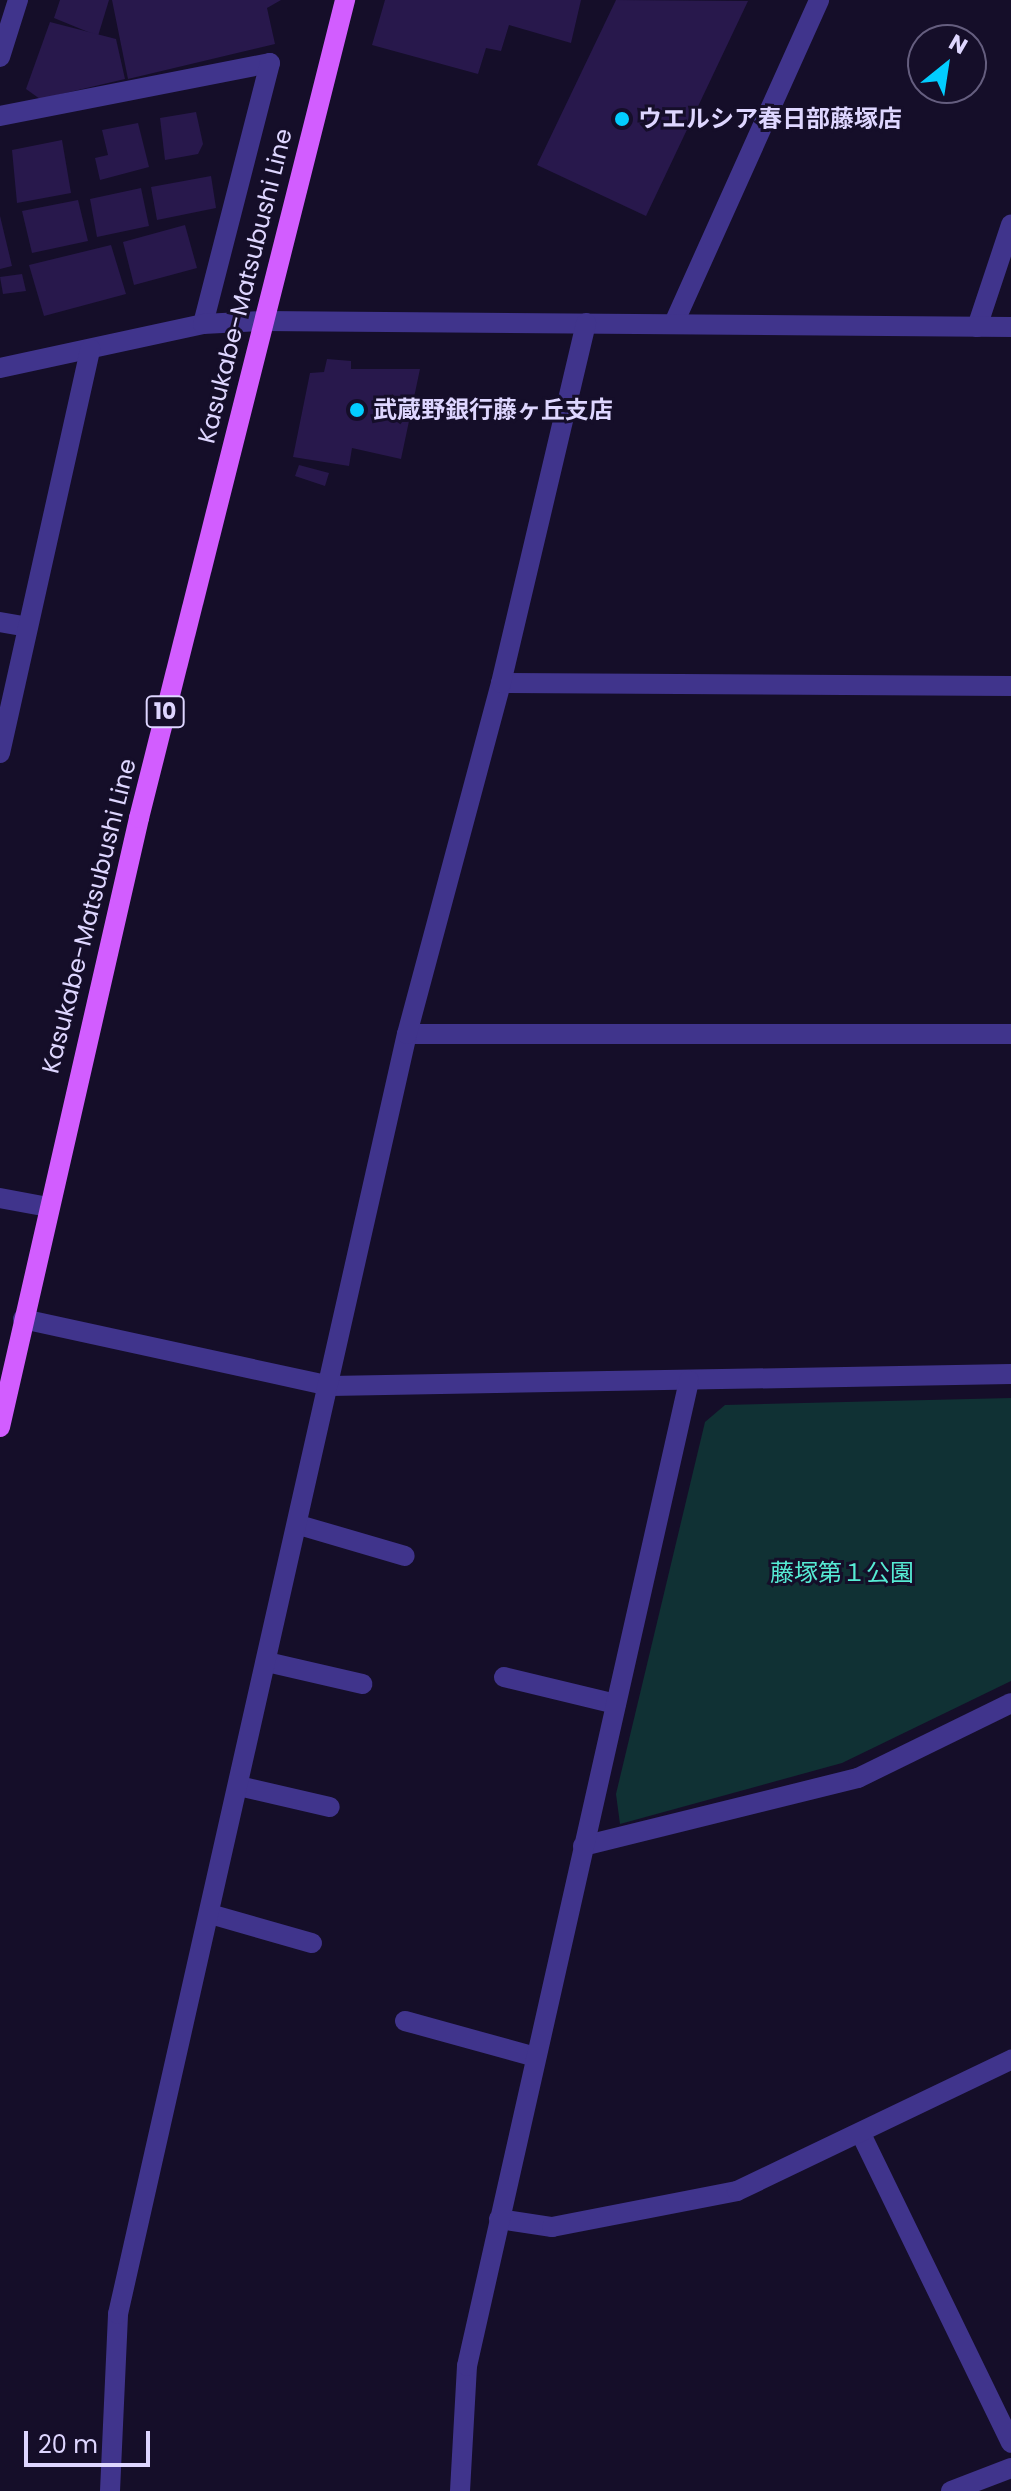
<!DOCTYPE html>
<meta charset="utf-8">
<style>
body{margin:0}
#map{position:relative;width:1011px;height:2491px;overflow:hidden;background:#150e29;font-family:Poppins,"Noto Sans JP",sans-serif}
div>[style]{position:absolute}
.green>*{inset:0;background:#103134}
.building>*{inset:0;background:#28184c}
.minor>*{height:20px;margin:-10px;padding:0 10px;transform-origin:10px;border-radius:10px;background:#40348c}
.major>*{height:20px;margin:-10px;padding:0 10px;transform-origin:10px;border-radius:10px;background:#d25dff}
.dots>*{width:22px;height:22px;translate:-50% -50%;box-sizing:border-box;border:4px solid #150e29;border-radius:50%}
span{translate:-50% -50%;white-space:nowrap;text-align:center;line-height:1.15;-webkit-text-stroke:6px #150e29;paint-order:stroke}
.shield-label span{padding:2px 6px;background:#150e29;border:2px solid;border-radius:6px;-webkit-text-stroke-width:0}
.shield-label{font-size:22px;color:#ded6ff;font-weight:700}
.poi-label{font-size:24px;color:#ded6ff;font-weight:700}
.left{translate:0 -50%;text-align:left}
.street-label{font-size:24px;color:#ded6ff}
.park-label{font-size:24px;color:#56ebd4}
.north{position:absolute;left:907px;top:24px;width:80px;height:80px;box-sizing:border-box;background:#150e29;border:2px solid #655e7f;border-radius:50%;rotate:30deg;font-size:22px;font-weight:700;line-height:32px;text-align:center;color:#ded6ff}
.north::after{content:'';display:block;margin:auto;width:28px;height:36px;background:#02cdff;clip-path:polygon(50% 0,100% 100%,50% 72%,0 100%)}
.scale{position:absolute;left:24px;top:2431px;width:126px;height:36px;box-sizing:border-box;border:4px solid #ded6ff;border-top:0;padding-left:10px;font-size:24px;line-height:28px;white-space:nowrap;color:#ded6ff;-webkit-text-stroke:6px #150e29;paint-order:stroke}
</style>
<div id="map">
<div class="green">
<div style="clip-path:polygon(1011px 1398px,1011px 1681px,842px 1763px,620px 1824px,616px 1794px,705px 1422px,725px 1405px)"></div>
</div>
<div class="building">
<div style="clip-path:polygon(60px 0,109px 0,98px 36px,54px 18px)"></div>
<div style="clip-path:polygon(281px 0,267px 8px,275px 44px,128px 79px,112px 0)"></div>
<div style="clip-path:polygon(385px 0,581px 0,571px 43px,509px 25px,501px 51px,486px 48px,478px 74px,372px 45px)"></div>
<div style="clip-path:polygon(616px 0,748px 1px,646px 216px,537px 165px)"></div>
<div style="clip-path:polygon(50px 22px,116px 39px,125px 79px,40px 99px,26px 89px)"></div>
<div style="clip-path:polygon(196px 112px,203px 144px,198px 154px,165px 160px,160px 118px)"></div>
<div style="clip-path:polygon(138px 123px,149px 167px,100px 180px,95px 158px,108px 155px,102px 130px)"></div>
<div style="clip-path:polygon(62px 140px,71px 193px,17px 203px,12px 150px)"></div>
<div style="clip-path:polygon(211px 176px,216px 208px,157px 220px,151px 187px)"></div>
<div style="clip-path:polygon(141px 188px,149px 226px,97px 237px,90px 199px)"></div>
<div style="clip-path:polygon(78px 200px,88px 241px,32px 253px,22px 211px)"></div>
<div style="clip-path:polygon(0 216px,12px 266px,0 269px)"></div>
<div style="clip-path:polygon(185px 225px,197px 268px,134px 285px,123px 242px)"></div>
<div style="clip-path:polygon(111px 245px,126px 294px,44px 316px,29px 265px)"></div>
<div style="clip-path:polygon(22px 274px,26px 291px,3px 294px,0 277px)"></div>
<div style="clip-path:polygon(327px 359px,351px 361px,351px 369px,420px 369px,401px 459px,352px 448px,349px 466px,293px 457px,310px 373px,324px 372px)"></div>
<div style="clip-path:polygon(299px 465px,329px 473px,325px 486px,295px 476px)"></div>
</div>
<div class="minor">
<div style="left:0;top:57px;width:60px;rotate:-72.5deg"></div>
<div style="left:0;top:116px;width:275px;rotate:-11.1deg"></div>
<div style="left:270px;top:63px;width:269px;rotate:104.4deg"></div>
<div style="left:674px;top:323px;width:354px;rotate:-65.8deg"></div>
<div style="left:977px;top:327px;width:108px;rotate:-71.6deg"></div>
<div style="left:0;top:368px;width:208px;rotate:-12.2deg"></div>
<div style="left:203px;top:324px;width:59px;rotate:-2.9deg"></div>
<div style="left:262px;top:321px;width:749px;rotate:0.46deg"></div>
<div style="left:0;top:622px;width:28px;rotate:10deg"></div>
<div style="left:501px;top:683px;width:510px;rotate:0.34deg"></div>
<div style="left:0;top:753px;width:414px;rotate:-77.4deg"></div>
<div style="left:407px;top:1034px;width:604px"></div>
<div style="left:0;top:1198px;width:49px;rotate:10.6deg"></div>
<div style="left:23px;top:1319px;width:314px;rotate:12.3deg"></div>
<div style="left:330px;top:1386px;width:681px;rotate:-1.01deg"></div>
<div style="left:299px;top:1525px;width:110px;rotate:16.3deg"></div>
<div style="left:267px;top:1662px;width:98px;rotate:13deg"></div>
<div style="left:504px;top:1677px;width:115px;rotate:13.6deg"></div>
<div style="left:239px;top:1786px;width:93px;rotate:13deg"></div>
<div style="left:583px;top:1846px;width:283px;rotate:-13.9deg"></div>
<div style="left:858px;top:1778px;width:170px;rotate:-26.1deg"></div>
<div style="left:210px;top:1914px;width:106px;rotate:15.9deg"></div>
<div style="left:405px;top:2021px;width:136px;rotate:15.4deg"></div>
<div style="left:862px;top:2136px;width:341px;rotate:64.1deg"></div>
<div style="left:499px;top:2219px;width:54px;rotate:8.6deg"></div>
<div style="left:552px;top:2227px;width:188px;rotate:-11deg"></div>
<div style="left:737px;top:2191px;width:304px;rotate:-25.6deg"></div>
<div style="left:110px;top:2491px;width:177px;rotate:-87.4deg"></div>
<div style="left:118px;top:2314px;width:1312px;rotate:-77.28deg"></div>
<div style="left:407px;top:1034px;width:363px;rotate:-75deg"></div>
<div style="left:501px;top:683px;width:370px;rotate:-76.7deg"></div>
<div style="left:460px;top:2491px;width:125px;rotate:-86.8deg"></div>
<div style="left:467px;top:2366px;width:1010px;rotate:-77.3deg"></div>
<div style="left:951px;top:2491px;width:64px;rotate:-21deg"></div>
</div>
<div class="major">
<div style="left:0;top:1427px;width:625px;rotate:-77.14deg"></div>
<div style="left:139px;top:818px;width:844px;rotate:-75.86deg"></div>
</div>
<div class="dots">
<div style="left:622px;top:119px;background:#02cdff"></div>
<div style="left:357px;top:410px;background:#02cdff"></div>
</div>
<div class="shield-label">
<span style="left:165px;top:712px">10</span>
</div>
<div class="poi-label">
<span class="left" style="left:638px;top:119px">ウエルシア春日部藤塚店</span>
<span class="left" style="left:373px;top:410px">武蔵野銀行藤ヶ丘支店</span>
</div>
<div class="street-label">
<span style="left:245px;top:286px;rotate:-76deg">Kasukabe-Matsubushi Line</span>
<span style="left:89px;top:916px;rotate:-76deg">Kasukabe-Matsubushi Line</span>
</div>
<div class="park-label">
<span style="left:842px;top:1573px">藤塚第１公園</span>
</div>
<div class="north">N</div>
<div class="scale">20 m</div>
</div>
